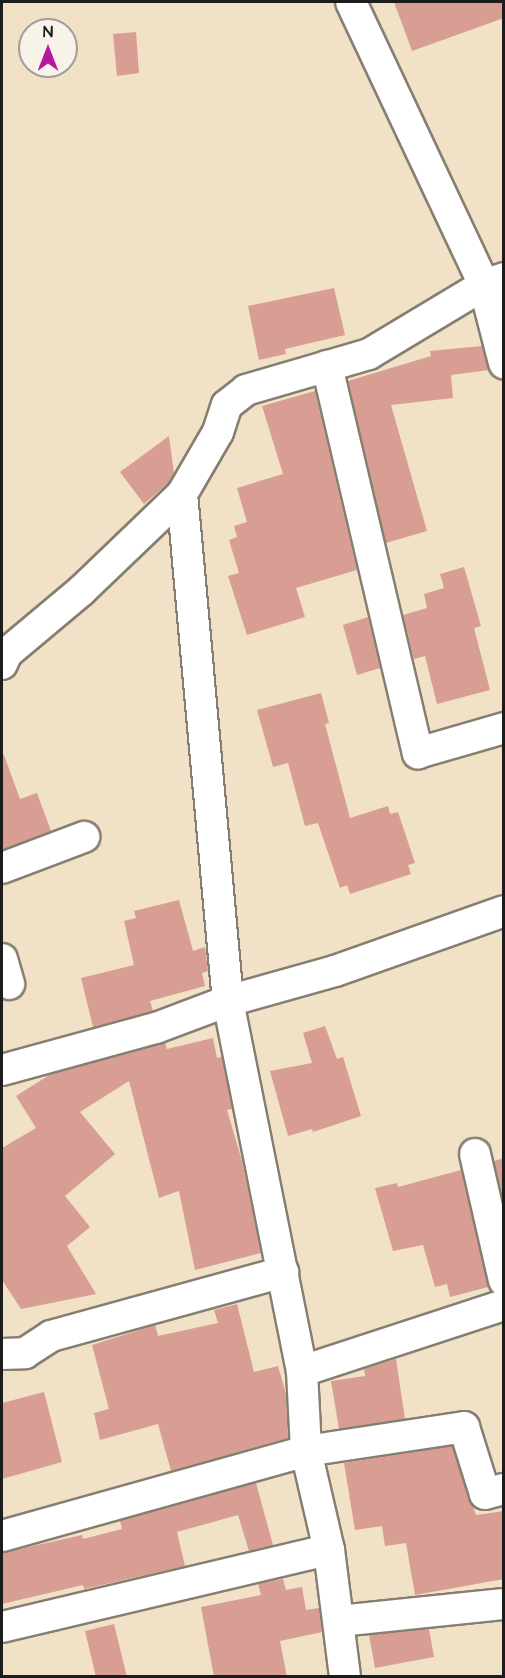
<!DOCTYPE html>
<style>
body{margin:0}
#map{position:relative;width:505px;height:1678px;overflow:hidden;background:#f1e1c6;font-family:"Architects Daughter",sans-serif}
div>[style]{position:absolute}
.building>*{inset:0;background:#d89e93}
.roads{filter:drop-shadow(2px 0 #867e71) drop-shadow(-2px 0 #867e71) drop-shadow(0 2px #867e71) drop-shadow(0 -2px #867e71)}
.minor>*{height:30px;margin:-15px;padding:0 15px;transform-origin:15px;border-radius:15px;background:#fff}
span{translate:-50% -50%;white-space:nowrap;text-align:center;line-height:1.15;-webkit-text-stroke:6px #f7f3e8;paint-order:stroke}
.frame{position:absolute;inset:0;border:3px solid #1c1c1c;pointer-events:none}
.north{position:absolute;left:18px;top:18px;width:60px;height:60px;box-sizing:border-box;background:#f7f3e8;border:2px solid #9f9d96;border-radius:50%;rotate:0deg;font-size:16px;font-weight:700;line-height:24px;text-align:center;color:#1c1c1c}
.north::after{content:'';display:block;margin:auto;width:21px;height:27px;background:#b5179e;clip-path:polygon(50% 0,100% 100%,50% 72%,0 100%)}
</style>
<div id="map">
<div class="building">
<div style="clip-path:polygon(394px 2px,504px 2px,504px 18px,412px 51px)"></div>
<div style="clip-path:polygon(136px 32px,139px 73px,117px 76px,113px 34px)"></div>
<div style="clip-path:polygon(334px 288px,345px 335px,285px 349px,286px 354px,259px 360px,248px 306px)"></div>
<div style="clip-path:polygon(482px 346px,489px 370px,451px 375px,453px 398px,391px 405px,427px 531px,386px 543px,348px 381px,431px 356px,430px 351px)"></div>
<div style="clip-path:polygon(315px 391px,357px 570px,296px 588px,305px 617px,247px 635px,228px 576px,239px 573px,229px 540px,237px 537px,234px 526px,247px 522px,237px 488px,283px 474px,262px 406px)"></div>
<div style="clip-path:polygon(169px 436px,174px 473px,168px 483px,144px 504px,120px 472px)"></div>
<div style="clip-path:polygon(464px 567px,481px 626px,474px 628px,490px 690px,437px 704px,425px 656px,414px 659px,403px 615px,427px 608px,424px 594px,444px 588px,440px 574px)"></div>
<div style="clip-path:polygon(368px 617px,380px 668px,357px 675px,343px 625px)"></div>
<div style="clip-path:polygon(321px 693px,329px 723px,325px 724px,350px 818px,388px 806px,390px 814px,398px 812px,415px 863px,408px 865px,411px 874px,350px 894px,347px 885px,340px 888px,318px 823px,305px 826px,288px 763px,273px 767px,257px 710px)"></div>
<div style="clip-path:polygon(2px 755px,4px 755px,20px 799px,37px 793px,51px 831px,2px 850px)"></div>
<div style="clip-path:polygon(179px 900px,193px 951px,205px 947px,208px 971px,202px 973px,205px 986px,150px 1001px,153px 1011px,151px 1012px,93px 1027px,81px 978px,134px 965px,124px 921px,136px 918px,134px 911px)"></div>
<div style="clip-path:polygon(325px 1026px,337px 1059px,343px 1057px,361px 1116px,313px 1132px,312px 1129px,288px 1136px,270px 1071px,312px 1063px,303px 1033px)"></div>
<div style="clip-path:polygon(213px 1038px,217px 1058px,222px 1057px,232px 1109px,227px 1110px,242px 1161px,261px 1253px,195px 1270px,179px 1191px,159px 1198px,129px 1081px,80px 1112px,115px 1154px,65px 1196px,90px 1227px,67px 1246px,96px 1294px,21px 1309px,2px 1280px,2px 1148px,36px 1128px,16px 1096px,51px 1074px,165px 1043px,167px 1049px)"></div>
<div style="clip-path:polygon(504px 1158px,504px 1201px,494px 1161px)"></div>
<div style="clip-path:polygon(461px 1170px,488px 1287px,450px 1297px,447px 1284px,435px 1287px,423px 1245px,393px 1251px,375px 1188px,397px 1183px,398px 1187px)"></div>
<div style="clip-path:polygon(237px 1304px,254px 1372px,278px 1366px,286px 1394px,288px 1438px,171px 1471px,158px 1424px,100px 1440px,94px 1413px,109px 1409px,92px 1345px,155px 1325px,158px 1336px,218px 1323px,214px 1310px)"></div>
<div style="clip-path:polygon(396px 1359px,405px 1419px,339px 1429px,331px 1381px,365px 1376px,364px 1369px)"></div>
<div style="clip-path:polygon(44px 1392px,62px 1462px,2px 1479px,2px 1403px)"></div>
<div style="clip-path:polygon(452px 1446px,476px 1515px,504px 1511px,504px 1579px,415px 1595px,406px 1543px,385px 1546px,382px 1526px,355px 1530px,344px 1463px)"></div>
<div style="clip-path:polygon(256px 1483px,273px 1545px,249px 1551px,238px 1515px,177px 1532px,185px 1566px,84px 1589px,83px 1585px,2px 1604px,2px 1553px,82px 1535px,83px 1539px,122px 1529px,120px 1521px)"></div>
<div style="clip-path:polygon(283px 1579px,286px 1590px,302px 1587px,306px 1610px,319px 1608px,322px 1632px,280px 1641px,287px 1677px,214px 1677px,201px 1607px,261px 1595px,258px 1584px)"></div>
<div style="clip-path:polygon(114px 1624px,127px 1677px,96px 1677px,85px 1631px)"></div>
<div style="clip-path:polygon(429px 1629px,434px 1657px,375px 1668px,369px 1635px)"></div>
</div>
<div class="roads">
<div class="minor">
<div style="left:351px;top:2px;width:313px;rotate:64.8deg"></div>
<div style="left:484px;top:285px;width:81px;rotate:75.6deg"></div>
<div style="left:327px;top:366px;width:398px;rotate:76.8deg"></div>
<div style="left:418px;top:753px;width:90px;rotate:-16.2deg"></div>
<div style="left:182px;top:494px;width:509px;rotate:84.82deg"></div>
<div style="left:228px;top:1001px;width:377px;rotate:78.7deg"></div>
<div style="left:302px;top:1371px;width:80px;rotate:87.1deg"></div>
<div style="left:306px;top:1451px;width:102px;rotate:76.9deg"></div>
<div style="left:329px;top:1550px;width:127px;rotate:82.8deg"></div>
<div style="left:2px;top:664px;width:12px;rotate:-66deg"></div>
<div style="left:7px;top:653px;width:97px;rotate:-40deg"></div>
<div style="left:81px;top:591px;width:140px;rotate:-43.8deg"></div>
<div style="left:182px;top:494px;width:72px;rotate:-59.9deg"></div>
<div style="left:218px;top:432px;width:28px;rotate:-72deg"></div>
<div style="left:227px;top:405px;width:24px;rotate:-38deg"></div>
<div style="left:246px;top:390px;width:128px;rotate:-16.3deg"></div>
<div style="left:369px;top:354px;width:134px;rotate:-31deg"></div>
<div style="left:484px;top:285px;width:21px;rotate:-19deg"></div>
<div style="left:2px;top:868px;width:88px;rotate:-20.7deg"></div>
<div style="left:2px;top:959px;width:26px;rotate:74deg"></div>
<div style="left:2px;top:1070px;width:160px;rotate:-15.3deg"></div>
<div style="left:156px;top:1028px;width:77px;rotate:-20.6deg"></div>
<div style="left:228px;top:1001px;width:111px;rotate:-15.7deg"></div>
<div style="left:335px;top:971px;width:179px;rotate:-19.5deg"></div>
<div style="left:475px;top:1154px;width:130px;rotate:77.1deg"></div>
<div style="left:2px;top:1354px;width:23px;rotate:-2deg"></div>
<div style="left:25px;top:1353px;width:31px;rotate:-33deg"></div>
<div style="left:51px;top:1336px;width:241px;rotate:-15.4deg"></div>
<div style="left:302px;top:1371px;width:213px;rotate:-18.1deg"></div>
<div style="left:2px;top:1536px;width:316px;rotate:-15.6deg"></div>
<div style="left:306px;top:1451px;width:160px;rotate:-8.6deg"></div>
<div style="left:464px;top:1427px;width:70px;rotate:72.6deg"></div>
<div style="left:485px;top:1494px;width:20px;rotate:-15deg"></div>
<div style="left:339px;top:1621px;width:166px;rotate:-5.9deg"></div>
<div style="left:2px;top:1627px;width:336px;rotate:-13.3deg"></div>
</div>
</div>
<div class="frame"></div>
<div class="north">N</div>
</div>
